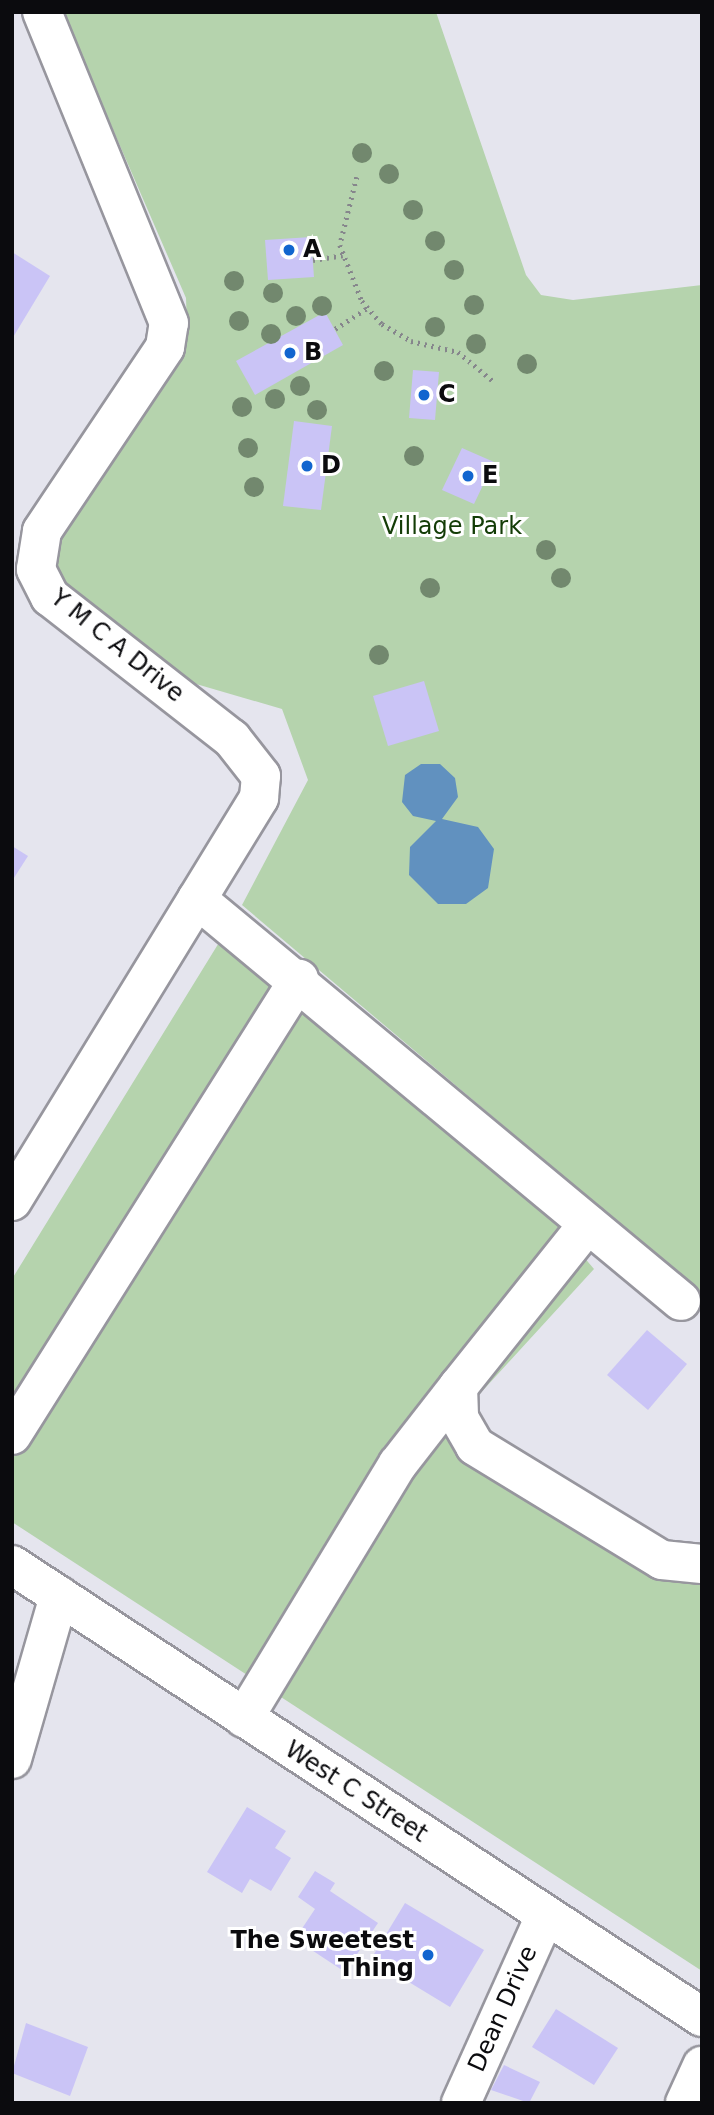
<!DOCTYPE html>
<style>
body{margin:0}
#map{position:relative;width:714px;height:2115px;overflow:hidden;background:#e5e5ee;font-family:"DejaVu Sans",sans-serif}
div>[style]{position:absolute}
.green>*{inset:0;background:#b5d3ad}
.water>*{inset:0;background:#6191bf}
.building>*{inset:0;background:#cac4f6}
.path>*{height:4.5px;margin-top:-2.25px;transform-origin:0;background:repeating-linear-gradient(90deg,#86868c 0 2px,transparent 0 7px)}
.roads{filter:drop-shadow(2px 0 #97969e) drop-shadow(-2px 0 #97969e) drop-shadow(0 2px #97969e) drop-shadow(0 -2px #97969e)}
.minor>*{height:38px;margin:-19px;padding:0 19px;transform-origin:19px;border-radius:19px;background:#fff}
.major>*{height:38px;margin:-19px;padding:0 19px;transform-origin:19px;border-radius:19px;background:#fff}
.trees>*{width:20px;height:20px;margin:-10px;border-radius:50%;background:#72886e}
.dots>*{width:19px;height:19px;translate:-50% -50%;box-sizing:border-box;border:4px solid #fff;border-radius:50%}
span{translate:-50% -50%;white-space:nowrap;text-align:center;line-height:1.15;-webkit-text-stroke:6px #fff;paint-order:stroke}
.poi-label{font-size:24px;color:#0b0b0e;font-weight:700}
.left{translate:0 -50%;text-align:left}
.right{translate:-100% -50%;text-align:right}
.park-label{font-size:24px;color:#133c06}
.street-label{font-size:24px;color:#0b0b0e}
.frame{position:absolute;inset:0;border:14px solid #0b0b0e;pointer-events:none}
</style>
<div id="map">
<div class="green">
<div style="clip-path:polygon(62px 12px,436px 12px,526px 275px,541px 295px,573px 300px,702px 285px,702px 1313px,633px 1235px,242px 905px,308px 780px,282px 709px,179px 679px,63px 587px,52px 559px,71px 508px,187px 328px,186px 298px)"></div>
<div style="clip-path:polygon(220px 941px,531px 1195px,594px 1269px,444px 1433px,677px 1580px,702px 1580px,702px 1971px,12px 1522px,12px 1279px)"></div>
</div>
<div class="water">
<div style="clip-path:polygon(421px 764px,440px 764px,455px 778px,458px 797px,442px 819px,478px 827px,494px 849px,488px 888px,466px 904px,438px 904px,409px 875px,410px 847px,436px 821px,413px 816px,402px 802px,405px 775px)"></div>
</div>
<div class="building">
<div style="clip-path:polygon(311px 237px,314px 277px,268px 280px,265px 240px)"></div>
<div style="clip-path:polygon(12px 252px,50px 276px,12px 339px)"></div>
<div style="clip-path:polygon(325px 312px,343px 345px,255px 395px,236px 361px)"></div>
<div style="clip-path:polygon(413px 370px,439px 372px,435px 420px,409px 418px)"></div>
<div style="clip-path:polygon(294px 421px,332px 426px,321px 510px,283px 506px)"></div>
<div style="clip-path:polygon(462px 448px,494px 462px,474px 504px,442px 490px)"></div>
<div style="clip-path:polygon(424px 681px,439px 731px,388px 746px,373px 696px)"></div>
<div style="clip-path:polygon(12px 846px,28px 856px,12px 881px)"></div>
<div style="clip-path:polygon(647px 1330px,687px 1364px,648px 1410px,607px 1375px)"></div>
<div style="clip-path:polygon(247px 1807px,286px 1831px,275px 1848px,291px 1858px,271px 1891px,250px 1879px,242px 1893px,207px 1872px)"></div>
<div style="clip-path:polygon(315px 1871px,335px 1883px,330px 1891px,378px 1923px,345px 1972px,295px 1939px,315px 1909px,298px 1897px)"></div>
<div style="clip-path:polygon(405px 1903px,484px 1950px,450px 2007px,371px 1959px)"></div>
<div style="clip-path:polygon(556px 2009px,618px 2048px,594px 2085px,532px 2047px)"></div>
<div style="clip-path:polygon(26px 2023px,88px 2047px,70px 2096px,12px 2073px)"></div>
<div style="clip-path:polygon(504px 2065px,540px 2082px,529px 2103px,491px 2090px)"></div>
</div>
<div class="path">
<div style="left:357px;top:177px;width:70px;rotate:104deg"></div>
<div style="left:340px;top:245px;width:60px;rotate:68.6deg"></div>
<div style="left:362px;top:301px;width:30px;rotate:49deg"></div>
<div style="left:382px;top:324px;width:34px;rotate:30deg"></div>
<div style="left:411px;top:341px;width:48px;rotate:13.2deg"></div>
<div style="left:458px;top:352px;width:45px;rotate:39.6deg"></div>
<div style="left:313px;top:260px;width:30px;rotate:-9deg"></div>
<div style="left:335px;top:329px;width:38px;rotate:-33deg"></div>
</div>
<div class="roads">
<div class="minor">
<div style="left:197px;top:899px;width:629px;rotate:39.71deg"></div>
<div style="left:12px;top:1201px;width:473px;rotate:-58.5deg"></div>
<div style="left:259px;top:798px;width:22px;rotate:-85deg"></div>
<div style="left:261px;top:776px;width:47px;rotate:-128.1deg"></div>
<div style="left:232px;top:739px;width:231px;rotate:-142deg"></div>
<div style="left:50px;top:597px;width:31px;rotate:-117deg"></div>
<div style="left:36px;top:569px;width:38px;rotate:-81deg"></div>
<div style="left:42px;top:531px;width:221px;rotate:-56.2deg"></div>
<div style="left:165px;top:347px;width:24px;rotate:-81deg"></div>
<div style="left:169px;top:323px;width:336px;rotate:-112.2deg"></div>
<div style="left:588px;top:1224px;width:208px;rotate:128.6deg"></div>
<div style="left:458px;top:1387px;width:31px;rotate:88deg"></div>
<div style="left:459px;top:1418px;width:32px;rotate:60deg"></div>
<div style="left:475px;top:1446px;width:219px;rotate:31.4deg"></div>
<div style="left:662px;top:1560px;width:40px;rotate:5.7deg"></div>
<div style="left:12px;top:1435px;width:539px;rotate:-57.81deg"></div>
<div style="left:244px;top:1718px;width:297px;rotate:-58.8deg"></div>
<div style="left:398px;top:1464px;width:98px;rotate:-52.1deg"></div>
<div style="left:12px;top:1759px;width:170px;rotate:-73.9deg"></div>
<div style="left:461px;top:2103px;width:205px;rotate:-65.8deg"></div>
<div style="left:685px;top:2103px;width:41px;rotate:-65.3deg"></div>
</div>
<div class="major">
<div style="left:12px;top:1565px;width:825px;rotate:33.23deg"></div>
</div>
</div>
<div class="trees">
<div style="left:362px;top:153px"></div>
<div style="left:389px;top:174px"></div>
<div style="left:413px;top:210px"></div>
<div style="left:435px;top:241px"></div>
<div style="left:454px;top:270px"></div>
<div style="left:234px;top:281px"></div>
<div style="left:273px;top:293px"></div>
<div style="left:474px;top:305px"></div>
<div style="left:322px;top:306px"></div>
<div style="left:296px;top:316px"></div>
<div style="left:239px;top:321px"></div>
<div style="left:435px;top:327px"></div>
<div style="left:271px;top:334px"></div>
<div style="left:476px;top:344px"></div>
<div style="left:527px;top:364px"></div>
<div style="left:384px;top:371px"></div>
<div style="left:300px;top:386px"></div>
<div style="left:275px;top:399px"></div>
<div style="left:242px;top:407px"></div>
<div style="left:317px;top:410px"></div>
<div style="left:248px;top:448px"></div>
<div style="left:414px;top:456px"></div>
<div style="left:254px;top:487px"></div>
<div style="left:546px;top:550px"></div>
<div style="left:561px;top:578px"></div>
<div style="left:430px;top:588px"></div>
<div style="left:379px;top:655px"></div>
</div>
<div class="dots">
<div style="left:289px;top:250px;background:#1165cf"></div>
<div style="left:290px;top:353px;background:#1165cf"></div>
<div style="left:424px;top:395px;background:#1165cf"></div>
<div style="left:307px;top:466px;background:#1165cf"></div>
<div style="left:468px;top:476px;background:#1165cf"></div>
<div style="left:428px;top:1955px;background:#1165cf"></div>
</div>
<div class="poi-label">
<span class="left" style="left:303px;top:250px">A</span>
<span class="left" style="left:304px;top:353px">B</span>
<span class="left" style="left:438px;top:395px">C</span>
<span class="left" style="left:321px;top:466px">D</span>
<span class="left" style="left:482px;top:476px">E</span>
<span class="right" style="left:414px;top:1955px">The Sweetest<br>Thing</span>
</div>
<div class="park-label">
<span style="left:452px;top:527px">Village Park</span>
</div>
<div class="street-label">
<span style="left:117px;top:646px;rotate:39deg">Y M C A Drive</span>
<span style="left:356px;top:1792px;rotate:33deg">West C Street</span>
<span style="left:503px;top:2009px;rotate:-66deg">Dean Drive</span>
</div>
<div class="frame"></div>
</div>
